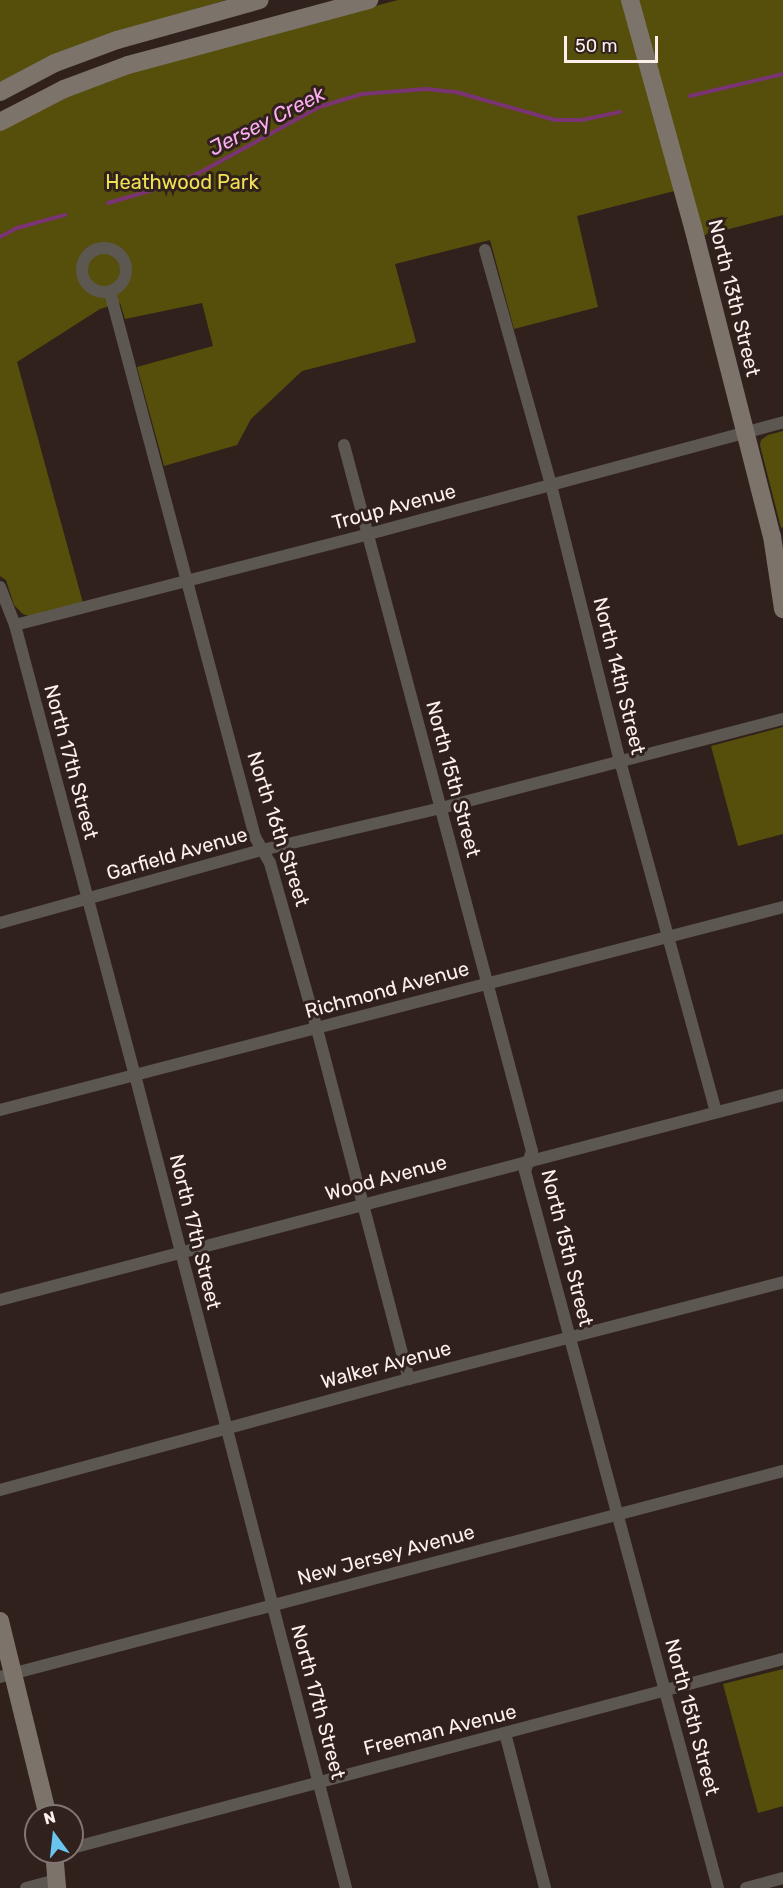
<!DOCTYPE html>
<style>
body{margin:0}
#map{position:relative;width:783px;height:1888px;overflow:hidden;background:#31211c;font-family:Rubik,sans-serif}
div>[style]{position:absolute}
.green>*{inset:0;background:#554f0b}
.stream>*{height:4px;margin:-2px;padding:0 2px;transform-origin:2px;border-radius:2px;background:#7a3373}
.street>*{height:12px;margin:-6px;padding:0 6px;transform-origin:6px;border-radius:6px;background:#5d5751}
.street>.ring{margin:-6px;padding:0;box-sizing:content-box;background:none;border:12px solid #5d5751;border-radius:50%}
.secondary>*{height:18px;margin:-9px;padding:0 9px;transform-origin:9px;border-radius:9px;background:#7c736a}
span{translate:-50% -50%;white-space:nowrap;text-align:center;line-height:1.15;-webkit-text-stroke:6px #31211c;paint-order:stroke}
.park-label{font-size:20px;color:#f0e153}
.street-label{font-size:20px;color:#fcf0ed}
.water-label{font-size:21px;color:#fcadf2;font-style:italic}
.north{position:absolute;left:24px;top:1804px;width:60px;height:60px;box-sizing:border-box;background:#31211c;border:2px solid #827470;border-radius:50%;rotate:345deg;font-size:16px;font-weight:700;line-height:24px;text-align:center;color:#fcf0ed}
.north::after{content:'';display:block;margin:auto;width:21px;height:27px;background:#69c4f0;clip-path:polygon(50% 0,100% 100%,50% 72%,0 100%)}
.scale{position:absolute;left:564px;top:36px;width:94px;height:27px;box-sizing:border-box;border:3px solid #fcf0ed;border-top:0;padding-left:8px;font-size:18px;line-height:21px;white-space:nowrap;color:#fcf0ed;-webkit-text-stroke:4px #31211c;paint-order:stroke}
</style>
<div id="map">
<div class="green">
<div style="clip-path:polygon(0 0,226px 0,110px 34px,61px 52px,0 82px)"></div>
<div style="clip-path:polygon(398px 0,783px 0,783px 215px,702px 236px,690px 187px,577px 216px,598px 307px,514px 329px,490px 240px,395px 264px,416px 342px,302px 371px,251px 419px,237px 445px,164px 466px,137px 367px,213px 346px,202px 303px,125px 319px,120px 303px,100px 309px,17px 362px,83px 603px,29px 616px,23px 614px,14px 605px,6px 580px,0 576px,0 131px,67px 96px,163px 62px)"></div>
<div style="clip-path:polygon(783px 431px,783px 527px,781px 528px,760px 445px,761px 440px,768px 435px)"></div>
<div style="clip-path:polygon(783px 727px,783px 834px,738px 846px,711px 746px)"></div>
<div style="clip-path:polygon(783px 1669px,783px 1806px,758px 1813px,723px 1684px)"></div>
</div>
<div class="stream">
<div style="left:690px;top:96px;width:96px;rotate:-13.3deg"></div>
<div style="left:108px;top:203px;width:61px;rotate:-16.1deg"></div>
<div style="left:167px;top:186px;width:35px;rotate:-22deg"></div>
<div style="left:199px;top:173px;width:137px;rotate:-28.8deg"></div>
<div style="left:319px;top:107px;width:45px;rotate:-16.8deg"></div>
<div style="left:362px;top:94px;width:64px;rotate:-4.5deg"></div>
<div style="left:426px;top:89px;width:30px;rotate:6deg"></div>
<div style="left:456px;top:92px;width:103px;rotate:15.8deg"></div>
<div style="left:555px;top:120px;width:27px"></div>
<div style="left:582px;top:120px;width:39px;rotate:-12deg"></div>
<div style="left:0;top:237px;width:19px;rotate:-28deg"></div>
<div style="left:17px;top:228px;width:50px;rotate:-15.2deg"></div>
</div>
<div class="street">
<div class="ring" style="left:82px;top:248px;width:32px;height:32px"></div>
<div style="left:485px;top:250px;width:244px;rotate:74.3deg"></div>
<div style="left:551px;top:485px;width:284px;rotate:76deg"></div>
<div style="left:620px;top:761px;width:364px;rotate:74.7deg"></div>
<div style="left:110px;top:292px;width:564px;rotate:75.1deg"></div>
<div style="left:255px;top:837px;width:30px;rotate:60deg"></div>
<div style="left:270px;top:863px;width:173px;rotate:74.2deg"></div>
<div style="left:317px;top:1029px;width:362px;rotate:75.3deg"></div>
<div style="left:344px;top:445px;width:731px;rotate:75.09deg"></div>
<div style="left:532px;top:1151px;width:21px;rotate:109deg"></div>
<div style="left:525px;top:1171px;width:743px;rotate:74.93deg"></div>
<div style="left:0;top:587px;width:41px;rotate:68.5deg"></div>
<div style="left:15px;top:625px;width:466px;rotate:75.1deg"></div>
<div style="left:135px;top:1075px;width:840px;rotate:75.45deg"></div>
<div style="left:15px;top:625px;width:366px;rotate:-14.4deg"></div>
<div style="left:369px;top:534px;width:429px;rotate:-15.1deg"></div>
<div style="left:0;top:923px;width:272px;rotate:-15.6deg"></div>
<div style="left:262px;top:850px;width:184px;rotate:-13.2deg"></div>
<div style="left:441px;top:808px;width:353px;rotate:-14.6deg"></div>
<div style="left:0;top:1110px;width:809px;rotate:-14.53deg"></div>
<div style="left:0;top:1300px;width:809px;rotate:-14.67deg"></div>
<div style="left:0;top:1490px;width:424px;rotate:-15.2deg"></div>
<div style="left:409px;top:1379px;width:386px;rotate:-14.5deg"></div>
<div style="left:0;top:1677px;width:810px;rotate:-14.74deg"></div>
<div style="left:505px;top:1733px;width:160px;rotate:75.5deg"></div>
<div style="left:72px;top:1848px;width:736px;rotate:-14.89deg"></div>
<div style="left:26px;top:1888px;width:30px;rotate:-15deg"></div>
<div style="left:746px;top:1888px;width:38px;rotate:-15deg"></div>
</div>
<div class="secondary">
<div style="left:630px;top:0;width:236px;rotate:74.5deg"></div>
<div style="left:693px;top:227px;width:319px;rotate:75.7deg"></div>
<div style="left:772px;top:536px;width:74px;rotate:81.4deg"></div>
<div style="left:0;top:92px;width:62px;rotate:-27.8deg"></div>
<div style="left:55px;top:63px;width:66px;rotate:-20.4deg"></div>
<div style="left:117px;top:40px;width:148px;rotate:-15.6deg"></div>
<div style="left:0;top:122px;width:72px;rotate:-27.3deg"></div>
<div style="left:64px;top:89px;width:68px;rotate:-20.6deg"></div>
<div style="left:128px;top:65px;width:250px;rotate:-15.1deg"></div>
<div style="left:0;top:1621px;width:201px;rotate:76.2deg"></div>
<div style="left:54px;top:1852px;width:36px;rotate:85deg"></div>
</div>
<div class="park-label">
<span style="left:182px;top:182px">Heathwood Park</span>
</div>
<div class="street-label">
<span style="left:734px;top:298px;rotate:76deg">North 13th Street</span>
<span style="left:394px;top:507px;rotate:-15deg">Troup Avenue</span>
<span style="left:619px;top:676px;rotate:76deg">North 14th Street</span>
<span style="left:71px;top:762px;rotate:75deg">North 17th Street</span>
<span style="left:453px;top:779px;rotate:75deg">North 15th Street</span>
<span style="left:278px;top:829px;rotate:72deg">North 16th Street</span>
<span style="left:177px;top:854px;rotate:-16deg">Garfield Avenue</span>
<span style="left:387px;top:990px;rotate:-15deg">Richmond Avenue</span>
<span style="left:386px;top:1178px;rotate:-15deg">Wood Avenue</span>
<span style="left:195px;top:1232px;rotate:76deg">North 17th Street</span>
<span style="left:567px;top:1248px;rotate:76deg">North 15th Street</span>
<span style="left:386px;top:1365px;rotate:-15deg">Walker Avenue</span>
<span style="left:386px;top:1555px;rotate:-15deg">New Jersey Avenue</span>
<span style="left:318px;top:1702px;rotate:75deg">North 17th Street</span>
<span style="left:692px;top:1717px;rotate:75deg">North 15th Street</span>
<span style="left:440px;top:1730px;rotate:-14deg">Freeman Avenue</span>
</div>
<div class="water-label">
<span style="left:267px;top:121px;rotate:-27deg">Jersey Creek</span>
</div>
<div class="north">N</div>
<div class="scale">50 m</div>
</div>
